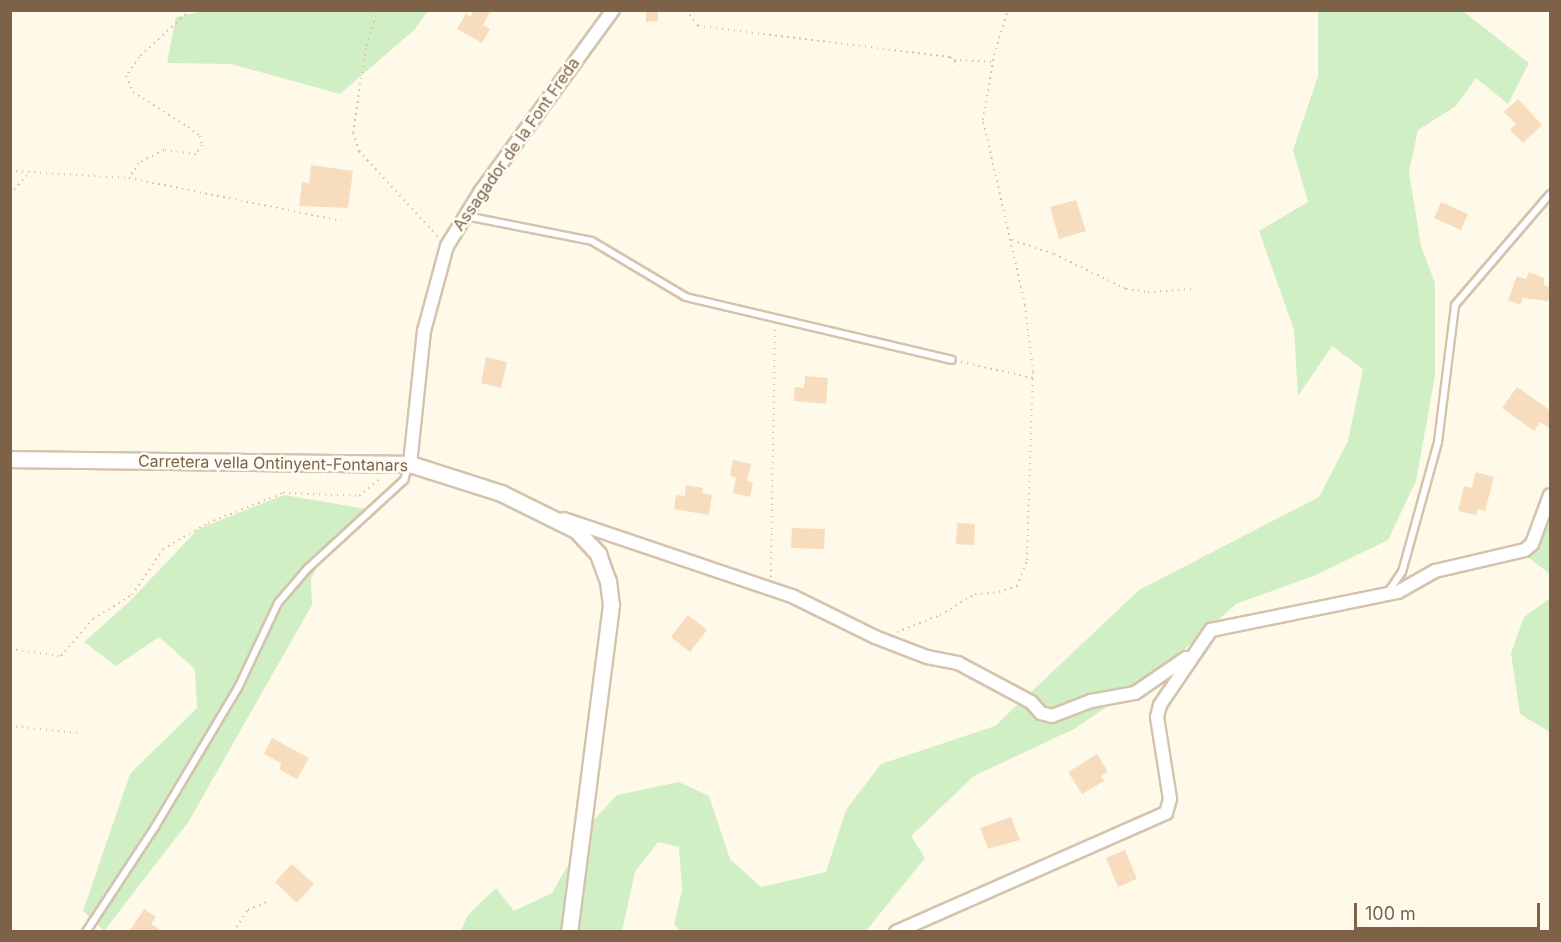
<!DOCTYPE html>
<style>
body{margin:0}
#map{position:relative;width:1561px;height:942px;overflow:hidden;background:#fff9ea;font-family:Inter,sans-serif}
div>[style]{position:absolute}
.green>*{inset:0;background:#d1efc5}
.building>*{inset:0;background:#f8dcbe}
.path>*{height:2px;margin-top:-1px;transform-origin:0;background:repeating-linear-gradient(90deg,#dec0a0 0 1.5px,transparent 0 6px)}
.roads{filter:drop-shadow(2px 0 #d4c3ad) drop-shadow(-2px 0 #d4c3ad) drop-shadow(0 2px #d4c3ad) drop-shadow(0 -2px #d4c3ad)}
.service>*{height:6px;margin:-3px;padding:0 3px;transform-origin:3px;border-radius:3px;background:#fff}
.minor>*{height:12px;margin:-6px;padding:0 6px;transform-origin:6px;border-radius:6px;background:#fff}
.tertiary>*{height:15px;margin:-7.5px;padding:0 7.5px;transform-origin:7.5px;border-radius:7.5px;background:#fff}
span{translate:-50% -50%;white-space:nowrap;text-align:center;line-height:1.15;-webkit-text-stroke:5px #fffcf3;paint-order:stroke}
.street-label{font-size:16px;color:#7e6248}
.frame{position:absolute;inset:0;border:12px solid #7e6248;pointer-events:none}
.scale{position:absolute;left:1354px;top:903px;width:186px;height:27px;box-sizing:border-box;border:3px solid #7e6248;border-top:0;padding-left:8px;font-size:18px;line-height:21px;white-space:nowrap;color:#7e6248;-webkit-text-stroke:4px #fffcf3;paint-order:stroke}
</style>
<div id="map">
<div class="green">
<div style="clip-path:polygon(209px 10px,428px 10px,428px 11px,414px 30px,340px 94px,231px 64px,167px 63px,176px 17px)"></div>
<div style="clip-path:polygon(1318px 11px,1463px 11px,1529px 63px,1508px 104px,1476px 78px,1456px 106px,1418px 130px,1409px 172px,1421px 246px,1435px 283px,1435px 376px,1416px 481px,1388px 540px,1316px 575px,1236px 604px,1161px 670px,1074px 729px,974px 776px,911px 836px,925px 858px,866px 931px,680px 931px,674px 925px,682px 890px,679px 847px,658px 842px,635px 872px,622px 931px,460px 932px,468px 915px,496px 888px,514px 911px,552px 893px,593px 821px,617px 795px,679px 782px,709px 796px,730px 859px,761px 887px,826px 872px,846px 810px,881px 764px,995px 726px,1139px 590px,1319px 497px,1348px 441px,1363px 369px,1332px 346px,1298px 396px,1294px 330px,1259px 231px,1308px 202px,1293px 150px,1318px 76px)"></div>
<div style="clip-path:polygon(284px 495px,373px 510px,329px 543px,311px 579px,312px 605px,189px 821px,104px 931px,83px 911px,130px 774px,197px 708px,195px 669px,159px 637px,116px 666px,84px 642px,130px 601px,198px 529px)"></div>
<div style="clip-path:polygon(1550px 519px,1550px 574px,1525px 555px)"></div>
<div style="clip-path:polygon(1550px 598px,1550px 732px,1520px 714px,1511px 653px,1524px 617px)"></div>
</div>
<div class="building">
<div style="clip-path:polygon(474px 10px,491px 10px,483px 25px,490px 29px,482px 43px,457px 29px,466px 14px,471px 17px)"></div>
<div style="clip-path:polygon(646px 10px,658px 10px,658px 21px,646px 22px)"></div>
<div style="clip-path:polygon(1518px 99px,1542px 125px,1523px 143px,1510px 130px,1516px 124px,1504px 112px)"></div>
<div style="clip-path:polygon(311px 165px,353px 171px,348px 208px,299px 206px,302px 182px,309px 183px)"></div>
<div style="clip-path:polygon(1076px 200px,1086px 231px,1059px 239px,1050px 207px)"></div>
<div style="clip-path:polygon(1441px 202px,1468px 214px,1461px 230px,1434px 218px)"></div>
<div style="clip-path:polygon(1529px 272px,1544px 278px,1544px 285px,1551px 288px,1548px 301px,1523px 298px,1520px 305px,1508px 300px,1517px 276px,1526px 279px)"></div>
<div style="clip-path:polygon(486px 357px,507px 362px,501px 388px,481px 383px)"></div>
<div style="clip-path:polygon(805px 376px,828px 378px,826px 404px,794px 401px,795px 387px,804px 388px)"></div>
<div style="clip-path:polygon(1517px 387px,1551px 411px,1551px 429px,1540px 422px,1534px 431px,1502px 408px)"></div>
<div style="clip-path:polygon(733px 460px,751px 464px,747px 481px,753px 483px,750px 497px,733px 493px,736px 478px,730px 475px)"></div>
<div style="clip-path:polygon(1476px 472px,1494px 477px,1485px 511px,1478px 509px,1476px 515px,1458px 511px,1464px 486px,1472px 488px)"></div>
<div style="clip-path:polygon(686px 485px,703px 488px,702px 493px,712px 495px,709px 515px,674px 509px,676px 495px,685px 496px)"></div>
<div style="clip-path:polygon(957px 523px,975px 524px,974px 545px,956px 544px)"></div>
<div style="clip-path:polygon(792px 528px,825px 529px,824px 549px,791px 548px)"></div>
<div style="clip-path:polygon(688px 615px,707px 630px,690px 652px,671px 637px)"></div>
<div style="clip-path:polygon(272px 738px,309px 758px,297px 779px,280px 770px,281px 763px,264px 754px)"></div>
<div style="clip-path:polygon(1097px 754px,1108px 772px,1101px 776px,1104px 781px,1082px 794px,1068px 772px)"></div>
<div style="clip-path:polygon(1011px 817px,1020px 840px,988px 849px,980px 828px)"></div>
<div style="clip-path:polygon(1125px 850px,1137px 879px,1118px 887px,1106px 858px)"></div>
<div style="clip-path:polygon(292px 864px,314px 884px,297px 903px,275px 882px)"></div>
<div style="clip-path:polygon(144px 909px,156px 917px,151px 924px,163px 932px,129px 932px)"></div>
</div>
<div class="path">
<div style="left:190px;top:10px;width:69px;rotate:137.3deg"></div>
<div style="left:139px;top:57px;width:23px;rotate:124deg"></div>
<div style="left:126px;top:76px;width:17px;rotate:66deg"></div>
<div style="left:133px;top:92px;width:65px;rotate:32.5deg"></div>
<div style="left:188px;top:127px;width:15px;rotate:37deg"></div>
<div style="left:200px;top:136px;width:9px;rotate:77deg"></div>
<div style="left:202px;top:145px;width:11px;rotate:124deg"></div>
<div style="left:196px;top:154px;width:32px;rotate:-173deg"></div>
<div style="left:164px;top:150px;width:28px;rotate:153deg"></div>
<div style="left:139px;top:163px;width:18px;rotate:124deg"></div>
<div style="left:129px;top:178px;width:217px;rotate:11.4deg"></div>
<div style="left:378px;top:10px;width:40px;rotate:108deg"></div>
<div style="left:366px;top:48px;width:86px;rotate:98.7deg"></div>
<div style="left:353px;top:133px;width:19px;rotate:72deg"></div>
<div style="left:359px;top:151px;width:118px;rotate:47.4deg"></div>
<div style="left:686px;top:10px;width:20px;rotate:53deg"></div>
<div style="left:698px;top:26px;width:254px;rotate:7deg"></div>
<div style="left:950px;top:57px;width:12px;rotate:42deg"></div>
<div style="left:954px;top:60px;width:39px;rotate:3deg"></div>
<div style="left:10px;top:171px;width:119px;rotate:3.4deg"></div>
<div style="left:10px;top:194px;width:25px;rotate:-48deg"></div>
<div style="left:1012px;top:240px;width:44px;rotate:18.4deg"></div>
<div style="left:1054px;top:254px;width:80px;rotate:25.9deg"></div>
<div style="left:1126px;top:289px;width:22px;rotate:8deg"></div>
<div style="left:1148px;top:292px;width:45px;rotate:-3.8deg"></div>
<div style="left:961px;top:362px;width:74px;rotate:12.5deg"></div>
<div style="left:771px;top:577px;width:249px;rotate:-89.1deg"></div>
<div style="left:897px;top:632px;width:46px;rotate:-21.6deg"></div>
<div style="left:940px;top:615px;width:41px;rotate:-31deg"></div>
<div style="left:975px;top:594px;width:24px;rotate:-5deg"></div>
<div style="left:999px;top:592px;width:19px;rotate:-18deg"></div>
<div style="left:1017px;top:586px;width:28px;rotate:-69deg"></div>
<div style="left:1027px;top:560px;width:188px;rotate:-88.2deg"></div>
<div style="left:1033px;top:372px;width:67px;rotate:-96.8deg"></div>
<div style="left:1025px;top:305px;width:190px;rotate:-102.8deg"></div>
<div style="left:983px;top:120px;width:66px;rotate:-80.4deg"></div>
<div style="left:994px;top:55px;width:47px;rotate:-72.7deg"></div>
<div style="left:10px;top:649px;width:51px;rotate:7.8deg"></div>
<div style="left:61px;top:656px;width:49px;rotate:-49.1deg"></div>
<div style="left:93px;top:619px;width:46px;rotate:-31.6deg"></div>
<div style="left:132px;top:595px;width:55px;rotate:-56deg"></div>
<div style="left:163px;top:549px;width:52px;rotate:-30deg"></div>
<div style="left:208px;top:523px;width:81px;rotate:-21.8deg"></div>
<div style="left:283px;top:493px;width:76px;rotate:2.3deg"></div>
<div style="left:359px;top:496px;width:30px;rotate:-40deg"></div>
<div style="left:10px;top:726px;width:70px;rotate:5.7deg"></div>
<div style="left:233px;top:932px;width:27px;rotate:-56deg"></div>
<div style="left:248px;top:910px;width:21px;rotate:-23deg"></div>
</div>
<div class="roads">
<div class="service">
<div style="left:466px;top:216px;width:128px;rotate:11.2deg"></div>
<div style="left:592px;top:241px;width:109px;rotate:30.8deg"></div>
<div style="left:686px;top:297px;width:273px;rotate:13.3deg"></div>
<div style="left:1389px;top:591px;width:23px;rotate:-56deg"></div>
<div style="left:1402px;top:572px;width:135px;rotate:-74.5deg"></div>
<div style="left:1438px;top:442px;width:138px;rotate:-82.9deg"></div>
<div style="left:1455px;top:305px;width:146px;rotate:-49.4deg"></div>
<div style="left:86px;top:932px;width:126px;rotate:-56.7deg"></div>
<div style="left:155px;top:827px;width:162px;rotate:-59.2deg"></div>
<div style="left:238px;top:688px;width:94px;rotate:-64.8deg"></div>
<div style="left:278px;top:603px;width:45px;rotate:-49.5deg"></div>
<div style="left:307px;top:569px;width:132px;rotate:-42.5deg"></div>
<div style="left:404px;top:480px;width:16px;rotate:-72deg"></div>
</div>
<div class="minor">
<div style="left:410px;top:464px;width:134px;rotate:-84deg"></div>
<div style="left:424px;top:331px;width:88px;rotate:-74.9deg"></div>
<div style="left:447px;top:246px;width:65px;rotate:-58.3deg"></div>
<div style="left:481px;top:191px;width:224px;rotate:-53.9deg"></div>
<div style="left:564px;top:519px;width:241px;rotate:18.7deg"></div>
<div style="left:792px;top:596px;width:93px;rotate:26.3deg"></div>
<div style="left:875px;top:637px;width:56px;rotate:21deg"></div>
<div style="left:927px;top:657px;width:32px;rotate:11deg"></div>
<div style="left:958px;top:663px;width:83px;rotate:28.1deg"></div>
<div style="left:1031px;top:702px;width:15px;rotate:48deg"></div>
<div style="left:1041px;top:713px;width:11px;rotate:15deg"></div>
<div style="left:1052px;top:716px;width:42px;rotate:-21deg"></div>
<div style="left:1091px;top:701px;width:45px;rotate:-10.3deg"></div>
<div style="left:1135px;top:693px;width:62px;rotate:-34.5deg"></div>
<div style="left:896px;top:932px;width:295px;rotate:-23.8deg"></div>
<div style="left:1166px;top:813px;width:15px;rotate:-74deg"></div>
<div style="left:1170px;top:799px;width:83px;rotate:-99deg"></div>
<div style="left:1157px;top:717px;width:12px;rotate:-76deg"></div>
<div style="left:1160px;top:705px;width:91px;rotate:-55.8deg"></div>
<div style="left:1211px;top:630px;width:191px;rotate:-11.5deg"></div>
<div style="left:1398px;top:592px;width:43px;rotate:-29.6deg"></div>
<div style="left:1435px;top:571px;width:92px;rotate:-13.1deg"></div>
<div style="left:1525px;top:550px;width:9px;rotate:-41deg"></div>
<div style="left:1532px;top:544px;width:52px;rotate:-69.8deg"></div>
</div>
<div class="tertiary">
<div style="left:10px;top:459px;width:400px;rotate:0.7deg"></div>
<div style="left:410px;top:464px;width:96px;rotate:17.7deg"></div>
<div style="left:501px;top:493px;width:84px;rotate:26.3deg"></div>
<div style="left:576px;top:530px;width:33px;rotate:47deg"></div>
<div style="left:598px;top:554px;width:29px;rotate:70deg"></div>
<div style="left:608px;top:581px;width:24px;rotate:83deg"></div>
<div style="left:611px;top:605px;width:330px;rotate:97.3deg"></div>
</div>
</div>
<div class="street-label">
<span style="left:516px;top:144px;rotate:-55deg">Assagador de la Font Freda</span>
<span style="left:273px;top:463px;rotate:1deg">Carretera vella Ontinyent-Fontanars</span>
</div>
<div class="frame"></div>
<div class="scale">100 m</div>
</div>
